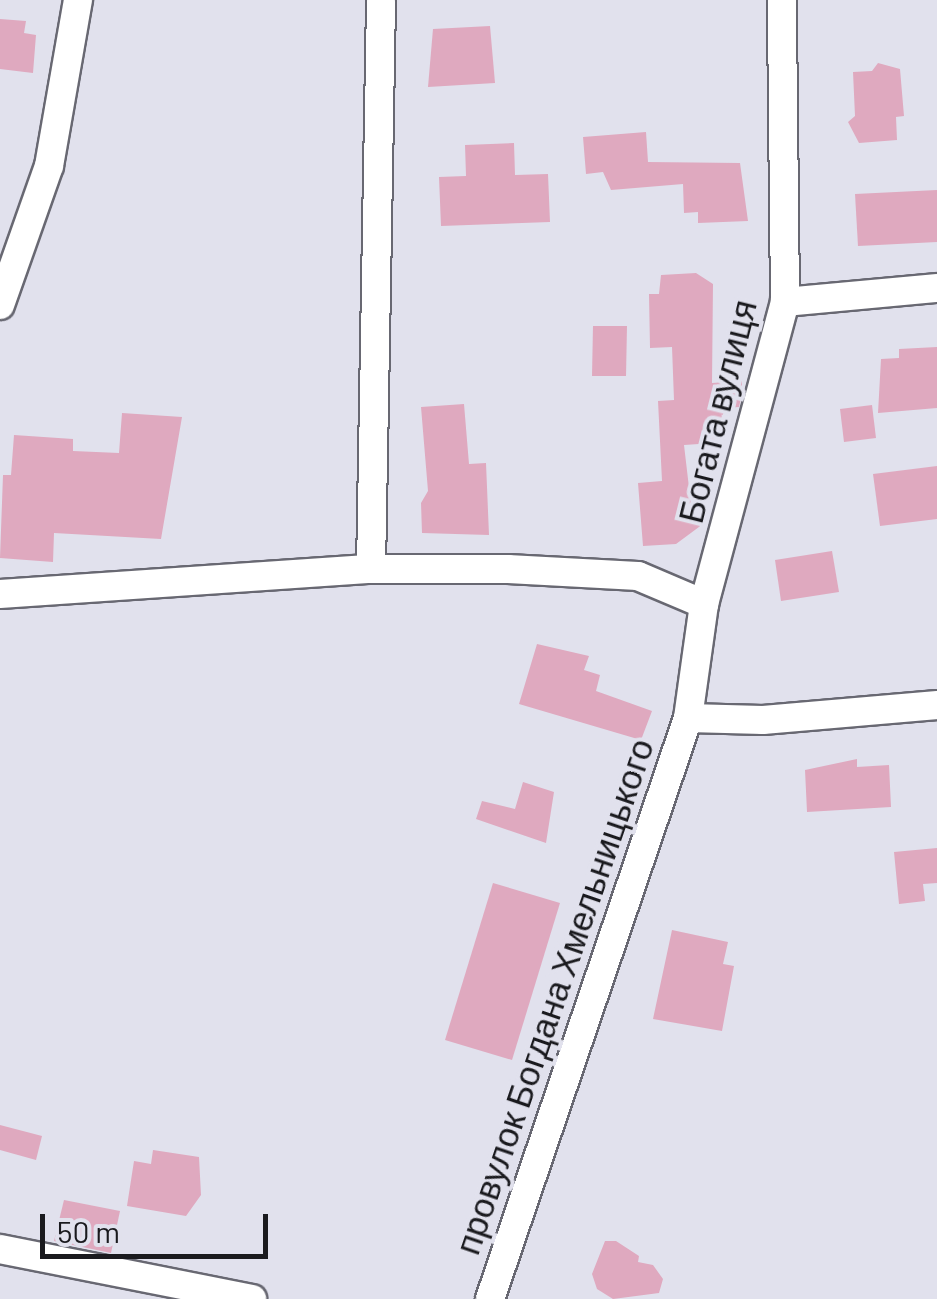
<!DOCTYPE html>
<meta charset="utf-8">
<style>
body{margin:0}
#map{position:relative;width:937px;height:1299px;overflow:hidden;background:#e1e1ed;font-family:Barlow,sans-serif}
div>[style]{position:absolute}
.building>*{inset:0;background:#dfa9bf}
.roads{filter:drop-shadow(2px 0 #686872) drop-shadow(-2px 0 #686872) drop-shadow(0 2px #686872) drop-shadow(0 -2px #686872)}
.minor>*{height:28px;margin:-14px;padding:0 14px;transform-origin:14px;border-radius:14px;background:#fff}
span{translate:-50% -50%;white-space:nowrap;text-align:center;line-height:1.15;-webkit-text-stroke:8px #e1e1ed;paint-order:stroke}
.street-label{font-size:35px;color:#1a1a1e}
.scale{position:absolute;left:40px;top:1214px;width:228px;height:45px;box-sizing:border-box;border:5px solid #1a1a1e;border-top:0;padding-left:12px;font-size:30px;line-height:35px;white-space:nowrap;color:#1a1a1e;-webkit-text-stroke:8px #e1e1ed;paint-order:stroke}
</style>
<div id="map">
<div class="building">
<div style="clip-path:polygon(0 19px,26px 21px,24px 33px,36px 35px,33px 73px,0 69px)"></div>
<div style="clip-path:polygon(490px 26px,495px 83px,428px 87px,433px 29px)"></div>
<div style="clip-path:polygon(878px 63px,900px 69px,904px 116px,896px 117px,897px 140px,859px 143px,848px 122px,855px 116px,853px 72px,872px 71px)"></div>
<div style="clip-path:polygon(646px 132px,648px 162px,740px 163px,748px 221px,698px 223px,698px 212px,684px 213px,683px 184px,611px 190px,603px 172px,586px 174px,583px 137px)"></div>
<div style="clip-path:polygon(514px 143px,515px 175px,548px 174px,550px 222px,441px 226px,439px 177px,466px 176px,465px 145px)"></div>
<div style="clip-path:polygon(937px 190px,937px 242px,858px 246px,855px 194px)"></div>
<div style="clip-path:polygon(696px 273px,713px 284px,712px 383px,742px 381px,742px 394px,739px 407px,725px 408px,714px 443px,684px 445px,692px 513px,703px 524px,676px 544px,643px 546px,638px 483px,662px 481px,658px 401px,674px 400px,672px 347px,650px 348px,649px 294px,659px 294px,661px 275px)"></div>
<div style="clip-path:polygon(593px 326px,627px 326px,626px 376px,592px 376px)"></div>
<div style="clip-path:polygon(937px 347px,937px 408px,878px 413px,881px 359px,899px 358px,899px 349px)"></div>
<div style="clip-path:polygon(464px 404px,469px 464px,486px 463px,489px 535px,422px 533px,421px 503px,428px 491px,421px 407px)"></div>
<div style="clip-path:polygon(872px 405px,876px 438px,844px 442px,840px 409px)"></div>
<div style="clip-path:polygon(122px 413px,182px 417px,161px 539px,54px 533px,53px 562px,0 558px,3px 475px,11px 475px,14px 435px,73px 439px,73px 451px,119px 453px)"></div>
<div style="clip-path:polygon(937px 466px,937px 519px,880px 526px,873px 474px)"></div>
<div style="clip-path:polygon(832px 551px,839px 592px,781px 601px,775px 560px)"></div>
<div style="clip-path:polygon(537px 644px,589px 656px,584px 670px,600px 675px,596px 691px,652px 711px,641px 740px,519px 704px)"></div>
<div style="clip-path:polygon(857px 759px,857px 767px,889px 765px,891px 807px,807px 812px,805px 770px)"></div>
<div style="clip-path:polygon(523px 782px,554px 792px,546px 843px,476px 819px,482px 801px,515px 809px)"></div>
<div style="clip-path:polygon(937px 848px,937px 883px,923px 884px,925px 901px,899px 904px,894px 852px)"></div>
<div style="clip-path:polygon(493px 883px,560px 903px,512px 1060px,445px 1040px)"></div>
<div style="clip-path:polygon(672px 930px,728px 942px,723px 964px,734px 966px,722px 1031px,653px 1019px)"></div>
<div style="clip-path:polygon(0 1125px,42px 1136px,36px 1160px,0 1150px)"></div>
<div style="clip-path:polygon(153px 1150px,199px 1157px,201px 1195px,186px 1216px,127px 1206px,134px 1161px,151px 1164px)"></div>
<div style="clip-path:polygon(64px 1200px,120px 1211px,111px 1253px,54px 1241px)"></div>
<div style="clip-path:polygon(605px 1241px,616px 1241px,639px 1256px,638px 1262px,653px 1265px,663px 1279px,659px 1293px,613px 1299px,597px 1289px,592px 1274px)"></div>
</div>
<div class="roads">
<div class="minor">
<div style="left:785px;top:302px;width:153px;rotate:-5.3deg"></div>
<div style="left:0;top:305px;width:147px;rotate:-70.6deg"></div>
<div style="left:49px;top:166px;width:169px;rotate:-80.1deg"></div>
<div style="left:371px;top:569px;width:568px;rotate:-88.99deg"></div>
<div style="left:0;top:594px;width:372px;rotate:-3.9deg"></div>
<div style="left:371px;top:569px;width:137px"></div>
<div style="left:508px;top:569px;width:130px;rotate:3.1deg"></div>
<div style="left:638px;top:576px;width:72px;rotate:23deg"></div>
<div style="left:688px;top:718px;width:75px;rotate:1.5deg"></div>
<div style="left:763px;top:720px;width:175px;rotate:-4.9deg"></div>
<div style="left:0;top:1249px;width:257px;rotate:11.2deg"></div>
<div style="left:490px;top:1299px;width:614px;rotate:-71.18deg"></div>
<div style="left:688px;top:718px;width:115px;rotate:-82deg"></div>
<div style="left:704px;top:604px;width:313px;rotate:-75deg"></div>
<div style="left:785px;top:302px;width:302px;rotate:-90.6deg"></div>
</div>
</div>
<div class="street-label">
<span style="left:716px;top:411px;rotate:-76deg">Богата вулиця</span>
<span style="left:553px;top:996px;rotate:-71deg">провулок Богдана Хмельницького</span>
</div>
<div class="scale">50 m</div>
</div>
